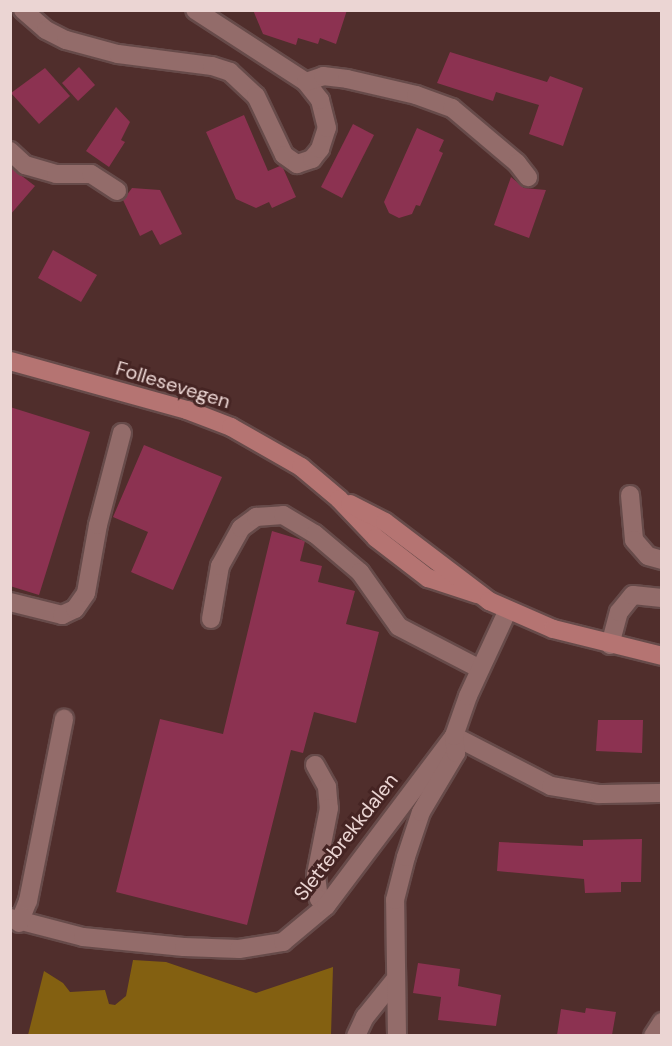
<!DOCTYPE html>
<style>
body{margin:0}
#map{position:relative;width:672px;height:1046px;overflow:hidden;background:#502e2c;font-family:"DM Sans",sans-serif}
div>[style]{position:absolute}
.forest>*{inset:0;background:#836011}
.building>*{inset:0;background:#8c3251}
.roads{filter:drop-shadow(2px 0 #674b4a) drop-shadow(-2px 0 #674b4a) drop-shadow(0 2px #674b4a) drop-shadow(0 -2px #674b4a)}
.minor>*{height:18px;margin:-9px;padding:0 9px;transform-origin:9px;border-radius:9px;background:#936c6a}
.major>*{height:18px;margin:-9px;padding:0 9px;transform-origin:9px;border-radius:9px;background:#b57472}
span{translate:-50% -50%;white-space:nowrap;text-align:center;line-height:1.15;-webkit-text-stroke:6px #452423;paint-order:stroke}
.street-label{font-size:20px;color:#ebd5d3}
.frame{position:absolute;inset:0;border:12px solid #ebd5d3;pointer-events:none}
</style>
<div id="map">
<div class="forest">
<div style="clip-path:polygon(133px 960px,166px 962px,256px 993px,333px 967px,331px 1035px,28px 1035px,44px 971px,63px 983px,70px 992px,105px 990px,109px 1004px,115px 1005px,126px 996px)"></div>
</div>
<div class="building">
<div style="clip-path:polygon(253px 10px,347px 10px,336px 44px,320px 38px,318px 44px,298px 38px,296px 45px,263px 34px)"></div>
<div style="clip-path:polygon(450px 52px,547px 82px,550px 76px,583px 88px,563px 146px,529px 134px,539px 105px,496px 92px,493px 101px,437px 83px)"></div>
<div style="clip-path:polygon(79px 67px,95px 85px,78px 101px,62px 83px)"></div>
<div style="clip-path:polygon(45px 68px,70px 96px,39px 124px,11px 93px)"></div>
<div style="clip-path:polygon(116px 107px,130px 122px,121px 140px,125px 142px,109px 167px,86px 151px)"></div>
<div style="clip-path:polygon(244px 115px,268px 171px,280px 166px,283px 168px,296px 197px,272px 208px,269px 202px,256px 208px,236px 199px,206px 132px)"></div>
<div style="clip-path:polygon(353px 124px,374px 135px,342px 198px,321px 187px)"></div>
<div style="clip-path:polygon(417px 128px,444px 140px,439px 151px,443px 153px,420px 206px,416px 205px,412px 214px,399px 218px,389px 213px,384px 202px)"></div>
<div style="clip-path:polygon(10px 167px,35px 186px,10px 215px)"></div>
<div style="clip-path:polygon(511px 177px,524px 188px,546px 190px,529px 238px,494px 225px)"></div>
<div style="clip-path:polygon(132px 188px,160px 190px,182px 234px,160px 245px,152px 230px,140px 236px,123px 200px)"></div>
<div style="clip-path:polygon(53px 250px,97px 275px,81px 302px,38px 278px)"></div>
<div style="clip-path:polygon(10px 407px,90px 432px,39px 595px,10px 586px)"></div>
<div style="clip-path:polygon(144px 445px,222px 477px,173px 590px,131px 572px,148px 532px,113px 517px)"></div>
<div style="clip-path:polygon(272px 531px,305px 541px,300px 561px,322px 566px,318px 582px,355px 591px,346px 624px,379px 632px,356px 723px,314px 712px,303px 753px,291px 750px,247px 925px,116px 892px,160px 719px,223px 734px)"></div>
<div style="clip-path:polygon(598px 720px,643px 720px,642px 753px,596px 751px)"></div>
<div style="clip-path:polygon(642px 839px,641px 882px,621px 882px,621px 892px,585px 893px,584px 879px,497px 871px,499px 842px,583px 846px,583px 840px)"></div>
<div style="clip-path:polygon(418px 963px,460px 969px,458px 986px,501px 995px,496px 1026px,438px 1020px,441px 997px,413px 993px)"></div>
<div style="clip-path:polygon(586px 1008px,616px 1012px,612px 1035px,557px 1035px,561px 1009px,585px 1013px)"></div>
</div>
<div class="roads">
<div class="minor">
<div style="left:23px;top:10px;width:30px;rotate:41deg"></div>
<div style="left:46px;top:30px;width:22px;rotate:27deg"></div>
<div style="left:66px;top:40px;width:54px;rotate:15.1deg"></div>
<div style="left:118px;top:54px;width:95px;rotate:7.3deg"></div>
<div style="left:212px;top:66px;width:19px;rotate:18deg"></div>
<div style="left:230px;top:72px;width:35px;rotate:43deg"></div>
<div style="left:256px;top:96px;width:65px;rotate:64.6deg"></div>
<div style="left:284px;top:155px;width:16px;rotate:35deg"></div>
<div style="left:297px;top:164px;width:16px;rotate:-18deg"></div>
<div style="left:312px;top:159px;width:13px;rotate:-51deg"></div>
<div style="left:320px;top:149px;width:22px;rotate:-72deg"></div>
<div style="left:327px;top:128px;width:29px;rotate:-104deg"></div>
<div style="left:320px;top:100px;width:23px;rotate:-128deg"></div>
<div style="left:306px;top:82px;width:132px;rotate:-147deg"></div>
<div style="left:306px;top:82px;width:18px;rotate:-19deg"></div>
<div style="left:323px;top:76px;width:24px;rotate:7deg"></div>
<div style="left:347px;top:79px;width:71px;rotate:13.1deg"></div>
<div style="left:416px;top:95px;width:38px;rotate:20deg"></div>
<div style="left:452px;top:108px;width:85px;rotate:40.2deg"></div>
<div style="left:517px;top:163px;width:18px;rotate:52deg"></div>
<div style="left:10px;top:151px;width:21px;rotate:43deg"></div>
<div style="left:25px;top:165px;width:32px;rotate:16deg"></div>
<div style="left:56px;top:174px;width:35px"></div>
<div style="left:91px;top:174px;width:31px;rotate:33deg"></div>
<div style="left:630px;top:495px;width:45px;rotate:84.9deg"></div>
<div style="left:634px;top:540px;width:21px;rotate:49deg"></div>
<div style="left:648px;top:556px;width:15px;rotate:16deg"></div>
<div style="left:10px;top:602px;width:54px;rotate:14deg"></div>
<div style="left:62px;top:615px;width:14px;rotate:-25deg"></div>
<div style="left:75px;top:609px;width:19px;rotate:-55deg"></div>
<div style="left:86px;top:593px;width:69px;rotate:-80deg"></div>
<div style="left:98px;top:525px;width:95px;rotate:-75.4deg"></div>
<div style="left:211px;top:619px;width:54px;rotate:-80.4deg"></div>
<div style="left:220px;top:566px;width:43px;rotate:-61.1deg"></div>
<div style="left:241px;top:528px;width:19px;rotate:-36deg"></div>
<div style="left:256px;top:517px;width:27px;rotate:-4deg"></div>
<div style="left:283px;top:515px;width:37px;rotate:31deg"></div>
<div style="left:315px;top:534px;width:59px;rotate:40.2deg"></div>
<div style="left:360px;top:572px;width:67px;rotate:54.7deg"></div>
<div style="left:399px;top:627px;width:91px;rotate:27.4deg"></div>
<div style="left:610px;top:645px;width:34px;rotate:-75deg"></div>
<div style="left:619px;top:612px;width:22px;rotate:-51deg"></div>
<div style="left:633px;top:595px;width:29px;rotate:6deg"></div>
<div style="left:315px;top:765px;width:25px;rotate:61deg"></div>
<div style="left:327px;top:787px;width:21px;rotate:85deg"></div>
<div style="left:329px;top:808px;width:68px;rotate:101deg"></div>
<div style="left:316px;top:875px;width:24px;rotate:83deg"></div>
<div style="left:319px;top:899px;width:10px;rotate:45deg"></div>
<div style="left:10px;top:918px;width:75px;rotate:14.6deg"></div>
<div style="left:83px;top:937px;width:101px;rotate:5.7deg"></div>
<div style="left:184px;top:947px;width:55px;rotate:2.1deg"></div>
<div style="left:239px;top:949px;width:45px;rotate:-9deg"></div>
<div style="left:283px;top:942px;width:56px;rotate:-39.9deg"></div>
<div style="left:326px;top:906px;width:213px;rotate:-53deg"></div>
<div style="left:454px;top:736px;width:109px;rotate:27.3deg"></div>
<div style="left:551px;top:786px;width:49px;rotate:9.5deg"></div>
<div style="left:599px;top:794px;width:63px;rotate:-0.9deg"></div>
<div style="left:19px;top:923px;width:24px;rotate:-68deg"></div>
<div style="left:28px;top:901px;width:186px;rotate:-78.8deg"></div>
<div style="left:356px;top:1036px;width:21px;rotate:-65deg"></div>
<div style="left:365px;top:1017px;width:46px;rotate:-51.1deg"></div>
<div style="left:397px;top:1036px;width:136px;rotate:-90.8deg"></div>
<div style="left:395px;top:900px;width:44px;rotate:-75.7deg"></div>
<div style="left:406px;top:857px;width:47px;rotate:-71.6deg"></div>
<div style="left:421px;top:812px;width:69px;rotate:-59.3deg"></div>
<div style="left:456px;top:753px;width:17px;rotate:-97deg"></div>
<div style="left:454px;top:736px;width:42px;rotate:-70.7deg"></div>
<div style="left:468px;top:696px;width:95px;rotate:-65.1deg"></div>
<div style="left:653px;top:1036px;width:17px;rotate:-57deg"></div>
</div>
<div class="major">
<div style="left:10px;top:361px;width:184px;rotate:15.5deg"></div>
<div style="left:187px;top:410px;width:47px;rotate:21.1deg"></div>
<div style="left:231px;top:427px;width:81px;rotate:29.7deg"></div>
<div style="left:301px;top:467px;width:50px;rotate:40.1deg"></div>
<div style="left:339px;top:499px;width:54px;rotate:46.5deg"></div>
<div style="left:376px;top:538px;width:66px;rotate:37.6deg"></div>
<div style="left:428px;top:578px;width:52px;rotate:18.1deg"></div>
<div style="left:350px;top:504px;width:39px;rotate:27deg"></div>
<div style="left:385px;top:522px;width:131px;rotate:37.2deg"></div>
<div style="left:489px;top:601px;width:70px;rotate:23.6deg"></div>
<div style="left:553px;top:629px;width:112px;rotate:13.9deg"></div>
</div>
</div>
<div class="street-label">
<span style="left:173px;top:385px;rotate:17deg">Follesevegen</span>
<span style="left:346px;top:837px;rotate:-52deg">Slettebrekkdalen</span>
</div>
<div class="frame"></div>
</div>
